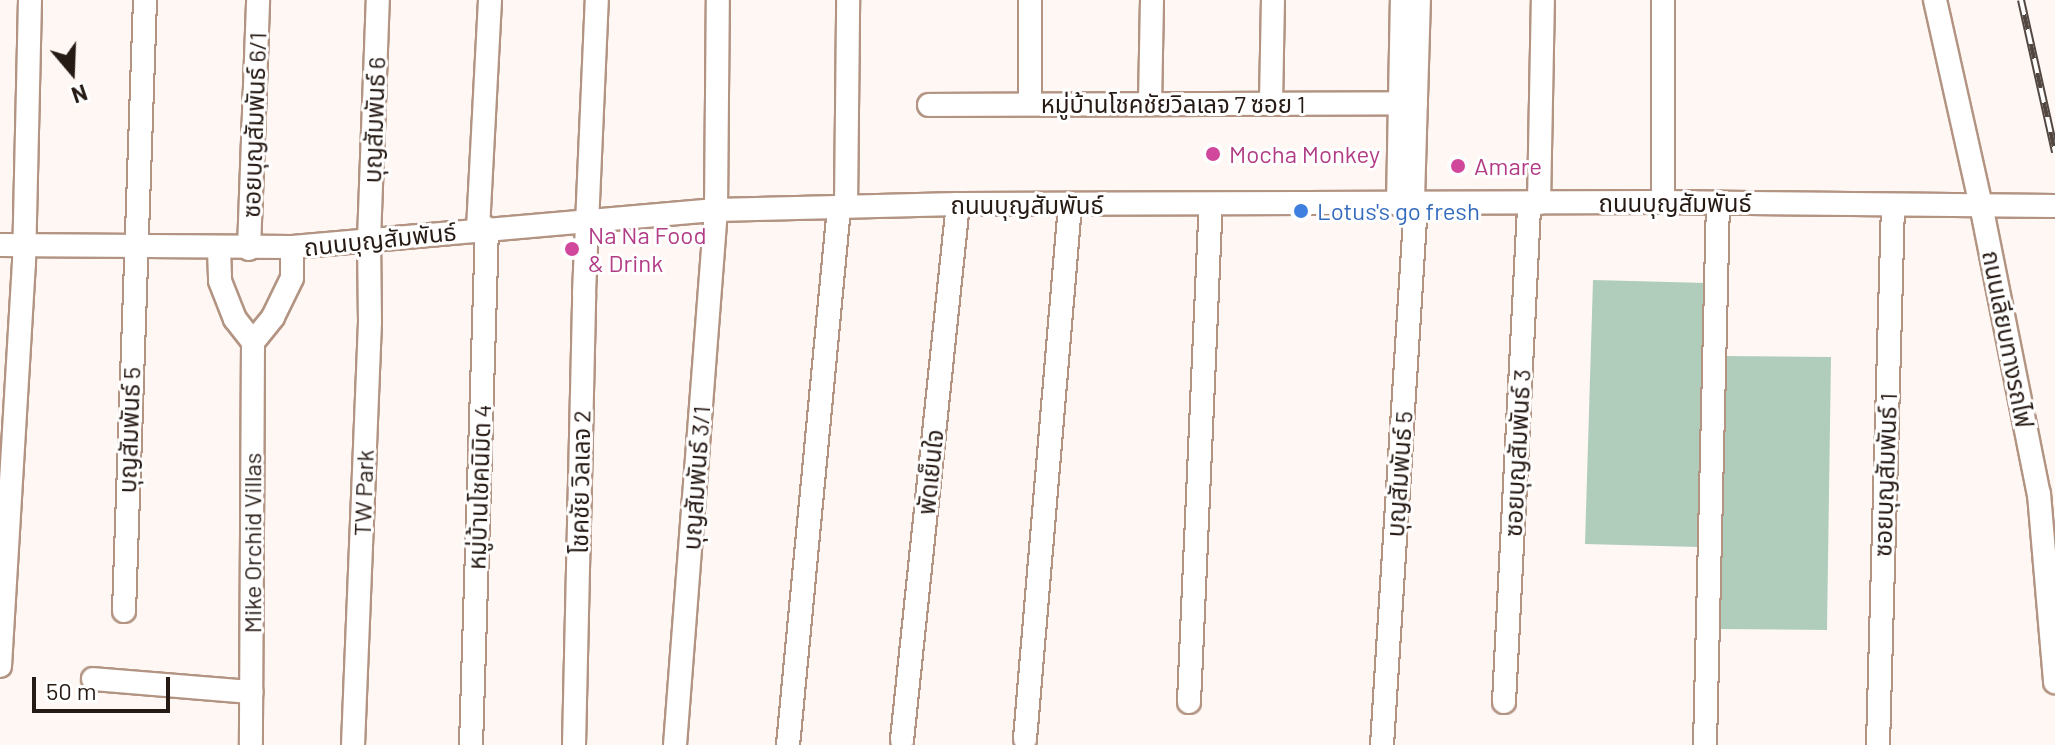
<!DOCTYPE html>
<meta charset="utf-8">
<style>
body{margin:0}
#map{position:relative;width:2055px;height:745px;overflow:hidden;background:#fef7f3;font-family:Barlow,"Noto Sans Thai",sans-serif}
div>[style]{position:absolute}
.green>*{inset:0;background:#b0cdbb}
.roads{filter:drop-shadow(2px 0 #b39483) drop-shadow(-2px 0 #b39483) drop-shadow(0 2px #b39483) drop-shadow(0 -2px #b39483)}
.minor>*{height:22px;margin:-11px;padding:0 11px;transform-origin:11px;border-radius:11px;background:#fff}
.rail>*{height:8px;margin-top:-4px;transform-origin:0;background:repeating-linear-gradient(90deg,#fff 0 15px,#524741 0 30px);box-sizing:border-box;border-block:2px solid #524741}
.dots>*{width:22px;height:22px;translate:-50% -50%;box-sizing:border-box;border:4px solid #fff;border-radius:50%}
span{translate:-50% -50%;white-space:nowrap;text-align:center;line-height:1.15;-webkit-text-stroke:6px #fff;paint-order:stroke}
.street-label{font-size:24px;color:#261a14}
.hotel-label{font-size:24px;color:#b23c85}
.left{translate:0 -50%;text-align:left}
.shop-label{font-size:24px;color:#366cbe}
.north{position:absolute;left:32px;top:32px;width:80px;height:80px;-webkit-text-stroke:6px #fff;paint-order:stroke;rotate:161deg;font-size:22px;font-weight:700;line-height:32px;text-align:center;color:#261a14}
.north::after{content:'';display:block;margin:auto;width:28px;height:36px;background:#261a14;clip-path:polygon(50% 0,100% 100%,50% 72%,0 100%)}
.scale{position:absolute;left:32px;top:677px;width:138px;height:36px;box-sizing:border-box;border:4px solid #261a14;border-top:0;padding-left:10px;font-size:24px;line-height:28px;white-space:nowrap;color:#261a14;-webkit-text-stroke:6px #fff;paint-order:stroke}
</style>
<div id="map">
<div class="green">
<div style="clip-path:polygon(1593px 280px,1707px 283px,1698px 547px,1585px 544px)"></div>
<div style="clip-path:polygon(1724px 356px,1831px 357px,1827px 630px,1720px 629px)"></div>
</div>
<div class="roads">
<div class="minor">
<div style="left:1935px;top:0;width:210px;rotate:77.4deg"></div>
<div style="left:1981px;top:205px;width:295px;rotate:78.7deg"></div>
<div style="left:2039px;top:494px;width:189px;rotate:85.1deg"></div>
<div style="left:1271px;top:103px;width:103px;rotate:-88.9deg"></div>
<div style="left:1030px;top:104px;width:104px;rotate:-90deg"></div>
<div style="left:1150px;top:104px;width:104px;rotate:-88.9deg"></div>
<div style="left:929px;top:105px;width:487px;rotate:-0.2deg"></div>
<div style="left:1413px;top:199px;width:199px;rotate:-88.3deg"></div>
<div style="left:1663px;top:202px;width:202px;rotate:-90deg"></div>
<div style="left:1539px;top:203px;width:203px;rotate:-88.9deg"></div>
<div style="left:1398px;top:204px;width:204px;rotate:-88.9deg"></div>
<div style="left:846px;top:207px;width:207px;rotate:-89.4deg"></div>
<div style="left:478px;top:229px;width:229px;rotate:-87deg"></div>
<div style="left:0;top:245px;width:292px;rotate:0.4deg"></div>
<div style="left:292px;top:247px;width:426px;rotate:-5deg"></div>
<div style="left:716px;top:210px;width:242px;rotate:-1.4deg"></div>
<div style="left:958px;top:204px;width:705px;rotate:-0.16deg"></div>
<div style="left:1663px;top:202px;width:392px;rotate:0.6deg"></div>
<div style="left:219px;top:249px;width:32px;rotate:88deg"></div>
<div style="left:220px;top:281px;width:41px;rotate:68.5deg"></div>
<div style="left:235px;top:319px;width:29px;rotate:52deg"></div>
<div style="left:253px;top:342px;width:403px;rotate:90.3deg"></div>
<div style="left:249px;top:249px;width:249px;rotate:-87.9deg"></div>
<div style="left:253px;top:342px;width:32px;rotate:-51deg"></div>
<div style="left:273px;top:317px;width:43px;rotate:-64deg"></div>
<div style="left:292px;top:278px;width:31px;rotate:-90deg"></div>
<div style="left:124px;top:611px;width:611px;rotate:-88.03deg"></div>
<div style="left:0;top:666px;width:403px;rotate:-86.6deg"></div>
<div style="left:24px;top:264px;width:264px;rotate:-88.7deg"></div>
<div style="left:93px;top:679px;width:159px;rotate:4.7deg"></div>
<div style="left:1189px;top:702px;width:497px;rotate:-87.5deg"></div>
<div style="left:1504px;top:702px;width:500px;rotate:-87.1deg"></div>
<div style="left:1025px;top:739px;width:536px;rotate:-85.18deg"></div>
<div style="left:902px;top:740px;width:539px;rotate:-84.04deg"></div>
<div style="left:353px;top:745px;width:423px;rotate:-87.7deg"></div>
<div style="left:370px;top:322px;width:82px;rotate:-90.7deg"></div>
<div style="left:369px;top:240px;width:240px;rotate:-87.9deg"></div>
<div style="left:471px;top:745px;width:517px;rotate:-88.23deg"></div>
<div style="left:574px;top:745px;width:452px;rotate:-88.7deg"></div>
<div style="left:584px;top:293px;width:293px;rotate:-87.5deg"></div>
<div style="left:675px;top:745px;width:537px;rotate:-85.62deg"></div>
<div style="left:716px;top:210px;width:210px;rotate:-89.5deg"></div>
<div style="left:788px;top:745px;width:540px;rotate:-84.58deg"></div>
<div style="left:1382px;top:745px;width:543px;rotate:-86.41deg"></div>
<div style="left:1705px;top:745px;width:542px;rotate:-88.63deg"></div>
<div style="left:1878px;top:745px;width:540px;rotate:-88.41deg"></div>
</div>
</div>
<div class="rail">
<div style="left:2021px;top:0;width:156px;rotate:77.4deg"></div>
</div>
<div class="dots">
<div style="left:1213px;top:154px;background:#d1479c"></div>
<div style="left:1458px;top:166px;background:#d1479c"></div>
<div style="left:1301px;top:211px;background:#3f7fe0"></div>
<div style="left:572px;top:249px;background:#d1479c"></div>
</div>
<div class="street-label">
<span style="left:1173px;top:104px">หมู่บ้านโชคชัยวิลเลจ 7 ซอย 1</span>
<span style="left:374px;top:120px;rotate:-88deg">บุญสัมพันธ์ 6</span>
<span style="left:254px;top:125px;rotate:-88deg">ซอยบุญสัมพันธ์ 6/1</span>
<span style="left:1675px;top:203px">ถนนบุญสัมพันธ์</span>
<span style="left:1027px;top:205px">ถนนบุญสัมพันธ์</span>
<span style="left:380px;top:239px;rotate:-6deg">ถนนบุญสัมพันธ์</span>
<span style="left:2008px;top:339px;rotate:79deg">ถนนเลียบทางรถไฟ</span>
<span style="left:129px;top:430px;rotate:-88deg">บุญสัมพันธ์ 5</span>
<span style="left:1517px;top:453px;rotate:-87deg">ซอยบุญสัมพันธ์ 3</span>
<span style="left:930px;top:472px;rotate:-84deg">พัดเย็นใจ</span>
<span style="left:1399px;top:474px;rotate:-86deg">บุญสัมพันธ์ 5</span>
<span style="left:1885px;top:475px;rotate:-88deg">ซอยบุญสัมพันธ์ 1</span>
<span style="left:696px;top:478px;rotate:-86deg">บุญสัมพันธ์ 3/1</span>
<span style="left:580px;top:482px;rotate:-89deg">โชคชัย วิลเลจ 2</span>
<span style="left:479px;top:487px;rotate:-88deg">หมู่บ้านโชคนิมิต 4</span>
<span style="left:363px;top:493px;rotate:-88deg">TW Park</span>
<span style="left:252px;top:543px;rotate:-90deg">Mike Orchid Villas</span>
</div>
<div class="hotel-label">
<span class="left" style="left:1229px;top:154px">Mocha Monkey</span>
<span class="left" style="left:1474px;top:166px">Amare</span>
<span class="left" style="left:588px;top:249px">Na Na Food<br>&amp; Drink</span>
</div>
<div class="shop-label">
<span class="left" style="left:1317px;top:211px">Lotus's go fresh</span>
</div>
<div class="north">N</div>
<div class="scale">50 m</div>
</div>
